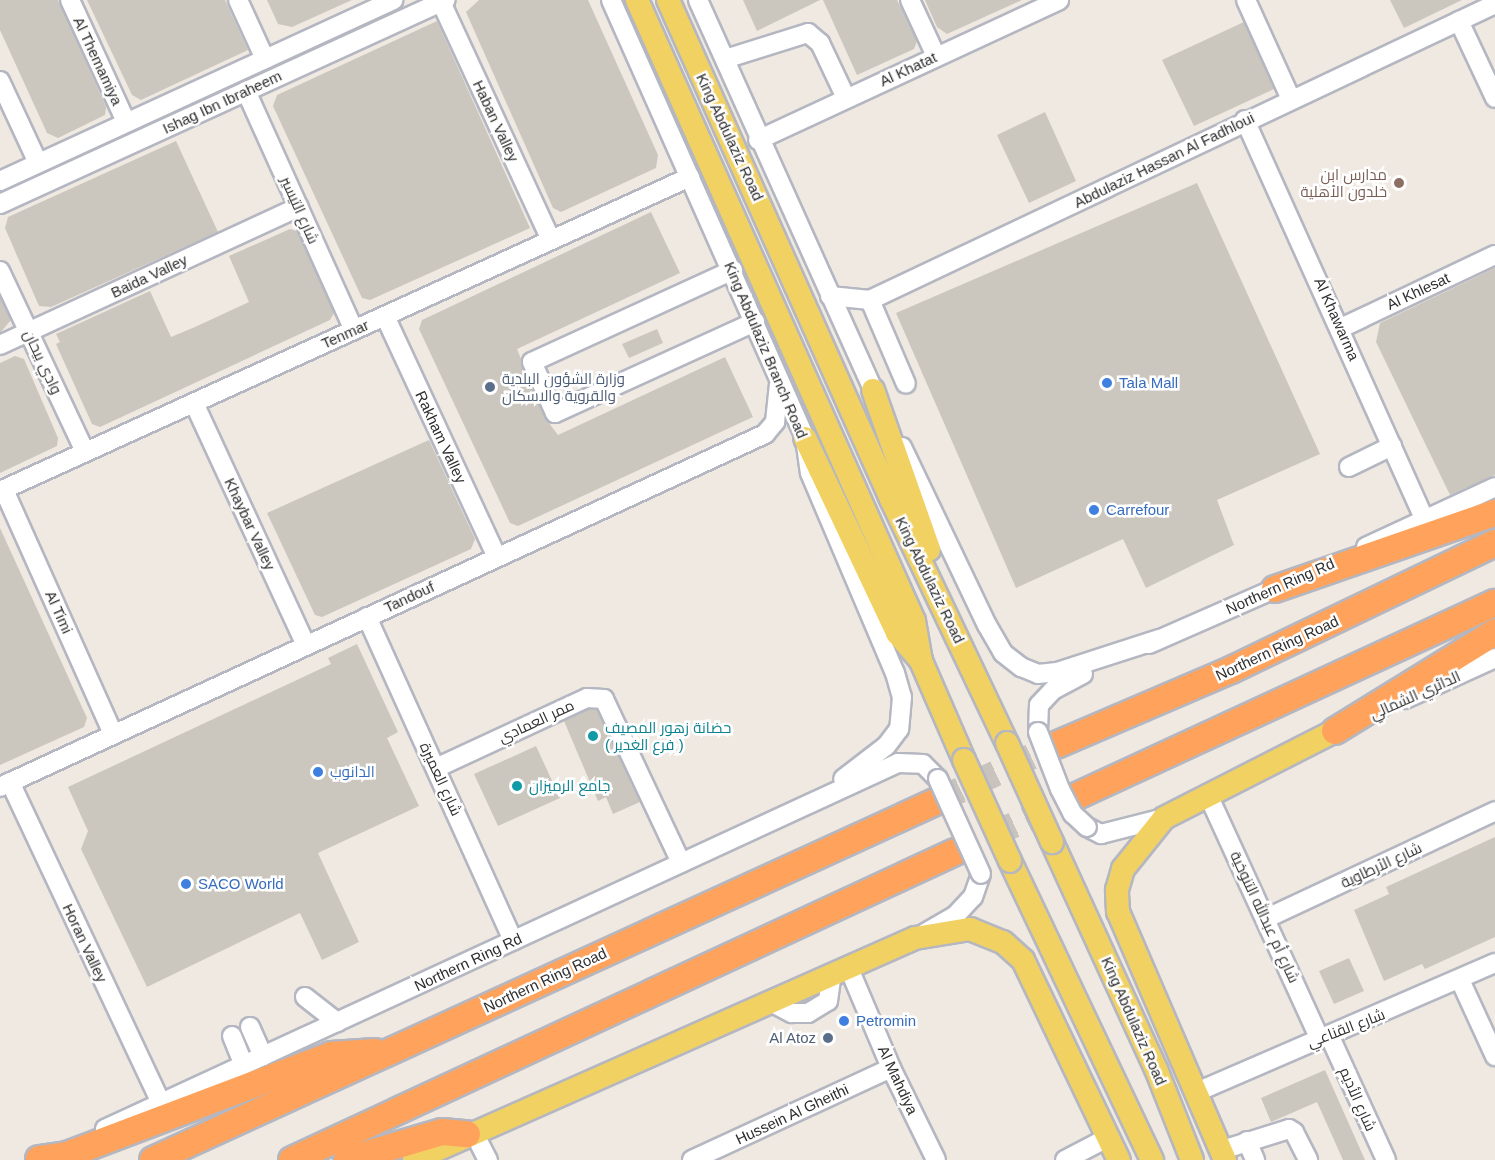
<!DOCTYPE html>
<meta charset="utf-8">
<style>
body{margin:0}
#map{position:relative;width:1495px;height:1160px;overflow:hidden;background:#efe9e1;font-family:Arial,Cairo,sans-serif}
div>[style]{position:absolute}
.building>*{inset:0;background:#cbc7bf}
.highway-tunnel>*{height:26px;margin-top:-13px;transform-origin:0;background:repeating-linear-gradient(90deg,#c8c4bd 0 26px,transparent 0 39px)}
.roads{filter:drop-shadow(2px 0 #b4b7c1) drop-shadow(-2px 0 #b4b7c1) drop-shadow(0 2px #b4b7c1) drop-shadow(0 -2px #b4b7c1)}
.minor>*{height:18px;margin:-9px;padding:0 9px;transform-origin:9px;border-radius:9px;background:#fff}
.major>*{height:22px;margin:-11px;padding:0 11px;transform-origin:11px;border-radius:11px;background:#f2d163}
.highway>*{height:26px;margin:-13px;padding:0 13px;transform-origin:13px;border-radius:13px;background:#ffa35c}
.bridges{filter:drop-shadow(2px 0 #b4b7c1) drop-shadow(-2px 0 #b4b7c1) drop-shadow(0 2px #b4b7c1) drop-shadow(0 -2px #b4b7c1)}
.minor-bridge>*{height:18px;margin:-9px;padding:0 9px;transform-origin:9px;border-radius:9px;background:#fff}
.major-bridge>*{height:22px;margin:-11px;padding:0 11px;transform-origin:11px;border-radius:11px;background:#f2d163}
.dots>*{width:16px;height:16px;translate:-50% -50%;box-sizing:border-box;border:3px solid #fff;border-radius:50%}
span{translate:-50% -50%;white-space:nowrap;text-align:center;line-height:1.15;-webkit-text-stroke:5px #fff;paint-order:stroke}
.street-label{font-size:15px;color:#2e2e2e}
.education-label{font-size:15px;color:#785e54}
.right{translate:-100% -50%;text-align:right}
.service-label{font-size:15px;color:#4e5e75}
.left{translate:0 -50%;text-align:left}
.shop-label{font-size:15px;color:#366cbe}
.culture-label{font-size:15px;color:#0d838f}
</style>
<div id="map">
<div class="building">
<div style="clip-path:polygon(0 0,58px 0,106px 107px,105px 115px,58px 138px,47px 133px,0 30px)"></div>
<div style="clip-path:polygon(87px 0,225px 0,248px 50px,141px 100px,132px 95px)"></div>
<div style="clip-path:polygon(267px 0,352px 0,292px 27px,278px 24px)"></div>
<div style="clip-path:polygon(479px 0,588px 0,658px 155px,656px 168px,561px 212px,553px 208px,466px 12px)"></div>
<div style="clip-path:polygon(743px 0,820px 0,757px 31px)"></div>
<div style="clip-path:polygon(823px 0,897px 0,917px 41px,914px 49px,857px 75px)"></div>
<div style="clip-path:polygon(925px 0,1022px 0,947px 34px,937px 27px)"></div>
<div style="clip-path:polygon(1390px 0,1462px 0,1404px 28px)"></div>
<div style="clip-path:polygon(437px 21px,530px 228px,370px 300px,362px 298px,273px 106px,277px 95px)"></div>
<div style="clip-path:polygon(1244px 22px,1274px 89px,1194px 126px,1162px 60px)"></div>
<div style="clip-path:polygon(1045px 112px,1076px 181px,1029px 203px,997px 135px)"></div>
<div style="clip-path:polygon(176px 141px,218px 232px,51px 307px,39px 306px,5px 228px,8px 217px)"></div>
<div style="clip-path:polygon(1197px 183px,1320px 454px,1217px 500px,1234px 545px,1146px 588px,1123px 539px,1016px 588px,896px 313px)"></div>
<div style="clip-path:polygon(651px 212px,680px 273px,517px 349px,545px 418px,558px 435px,725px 357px,753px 417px,518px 526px,510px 523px,419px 329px,422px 320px)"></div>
<div style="clip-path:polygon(290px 229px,297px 231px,334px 313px,330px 320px,100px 427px,92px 424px,56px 344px,60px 342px,56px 334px,150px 291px,171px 337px,195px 327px,249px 302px,229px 256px)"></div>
<div style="clip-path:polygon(1495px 268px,1495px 475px,1450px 495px,1376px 342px,1380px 323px)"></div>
<div style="clip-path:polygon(0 297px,11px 320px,0 333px)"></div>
<div style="clip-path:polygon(657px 329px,663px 343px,629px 358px,622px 344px)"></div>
<div style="clip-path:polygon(15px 356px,24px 359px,58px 438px,57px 446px,0 473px,0 363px)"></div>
<div style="clip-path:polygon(429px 440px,475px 539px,471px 549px,322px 617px,315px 615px,267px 513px)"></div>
<div style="clip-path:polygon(0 528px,87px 718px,84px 727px,0 765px)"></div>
<div style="clip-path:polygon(357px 644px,398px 732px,387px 738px,419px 806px,318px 853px,359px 942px,322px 960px,300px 913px,147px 987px,81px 849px,88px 831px,68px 787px,331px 664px,328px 658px)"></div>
<div style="clip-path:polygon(589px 709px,597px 710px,640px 802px,613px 814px,606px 797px,598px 801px,564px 721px)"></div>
<div style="clip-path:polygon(536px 746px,560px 798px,498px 826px,474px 774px)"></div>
<div style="clip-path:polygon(1495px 837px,1495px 937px,1425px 969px,1422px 964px,1384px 981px,1354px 910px,1389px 894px,1386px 887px)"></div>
<div style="clip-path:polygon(1349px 958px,1364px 991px,1334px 1004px,1319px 971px)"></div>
<div style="clip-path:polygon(1325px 1070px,1365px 1160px,1343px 1160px,1317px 1102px,1271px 1122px,1261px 1098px)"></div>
</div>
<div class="highway-tunnel">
<div style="left:937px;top:801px;width:132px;rotate:-25.2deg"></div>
<div style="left:955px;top:852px;width:136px;rotate:-24.7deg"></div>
</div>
<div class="roads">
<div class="minor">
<div style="left:70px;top:0;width:134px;rotate:65.3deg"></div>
<div style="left:238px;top:0;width:65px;rotate:65.4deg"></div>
<div style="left:611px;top:0;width:479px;rotate:66.1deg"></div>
<div style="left:805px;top:438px;width:35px;rotate:82deg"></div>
<div style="left:810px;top:473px;width:217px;rotate:67deg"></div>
<div style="left:895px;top:673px;width:25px;rotate:74deg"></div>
<div style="left:902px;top:697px;width:32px;rotate:95deg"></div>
<div style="left:899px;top:729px;width:21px;rotate:127deg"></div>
<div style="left:886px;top:746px;width:54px;rotate:142.5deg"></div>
<div style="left:698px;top:0;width:440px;rotate:65.8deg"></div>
<div style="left:910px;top:0;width:62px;rotate:65.1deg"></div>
<div style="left:1246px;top:0;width:109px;rotate:65.6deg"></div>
<div style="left:441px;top:2px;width:262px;rotate:65.2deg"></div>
<div style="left:1459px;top:21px;width:85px;rotate:64.9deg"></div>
<div style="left:725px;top:59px;width:87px;rotate:-17.4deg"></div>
<div style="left:808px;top:33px;width:16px;rotate:40deg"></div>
<div style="left:820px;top:43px;width:61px;rotate:64.7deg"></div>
<div style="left:0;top:81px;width:90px;rotate:65.1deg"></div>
<div style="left:246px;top:91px;width:262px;rotate:65.7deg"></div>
<div style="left:1245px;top:120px;width:439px;rotate:65.8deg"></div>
<div style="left:758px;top:140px;width:332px;rotate:-24.9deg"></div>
<div style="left:0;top:181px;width:433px;rotate:-24.7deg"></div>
<div style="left:0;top:204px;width:490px;rotate:-24.6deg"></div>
<div style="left:733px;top:270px;width:221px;rotate:155.4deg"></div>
<div style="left:532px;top:362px;width:56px;rotate:65.7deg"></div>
<div style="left:555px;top:413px;width:220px;rotate:-24.5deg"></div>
<div style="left:0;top:271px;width:200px;rotate:64.8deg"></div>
<div style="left:830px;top:296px;width:40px;rotate:5.7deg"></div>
<div style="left:870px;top:300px;width:692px;rotate:-25.34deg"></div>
<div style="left:870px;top:300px;width:91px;rotate:66.8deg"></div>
<div style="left:385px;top:316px;width:266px;rotate:65.1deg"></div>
<div style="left:1341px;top:328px;width:170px;rotate:-25.4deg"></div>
<div style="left:0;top:345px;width:329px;rotate:-24.8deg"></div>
<div style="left:194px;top:403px;width:267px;rotate:65.2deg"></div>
<div style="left:902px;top:447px;width:197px;rotate:64.5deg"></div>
<div style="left:987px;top:625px;width:32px;rotate:60deg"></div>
<div style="left:1003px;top:653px;width:23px;rotate:38deg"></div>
<div style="left:1021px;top:667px;width:18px;rotate:22deg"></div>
<div style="left:1038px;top:674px;width:19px;rotate:-6deg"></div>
<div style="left:1057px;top:672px;width:107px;rotate:-17.9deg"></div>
<div style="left:1349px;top:467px;width:48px;rotate:-26deg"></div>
<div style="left:4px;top:490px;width:267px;rotate:65.9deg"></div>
<div style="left:0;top:491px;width:758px;rotate:-24.47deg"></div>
<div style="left:1366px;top:547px;width:142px;rotate:-24.9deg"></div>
<div style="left:367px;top:617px;width:355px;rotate:65.7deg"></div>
<div style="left:1149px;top:644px;width:150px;rotate:-23.7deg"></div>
<div style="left:1405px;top:699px;width:99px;rotate:-24.5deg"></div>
<div style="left:1038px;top:732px;width:27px;rotate:-88deg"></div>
<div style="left:1039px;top:705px;width:21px;rotate:-47deg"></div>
<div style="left:1053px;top:690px;width:34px;rotate:-28deg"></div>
<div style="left:436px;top:768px;width:166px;rotate:-24.9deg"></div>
<div style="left:587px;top:698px;width:17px;rotate:3deg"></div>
<div style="left:604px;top:699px;width:181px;rotate:64.8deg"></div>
<div style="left:10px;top:782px;width:355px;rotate:64.8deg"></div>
<div style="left:0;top:787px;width:843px;rotate:-24.77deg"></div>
<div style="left:765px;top:434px;width:16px;rotate:-50deg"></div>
<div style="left:775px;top:422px;width:37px;rotate:-84deg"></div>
<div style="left:1209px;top:797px;width:264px;rotate:65.4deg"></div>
<div style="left:1087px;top:827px;width:16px;rotate:27deg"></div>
<div style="left:1101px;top:834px;width:65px;rotate:-14.3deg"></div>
<div style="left:1267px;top:918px;width:252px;rotate:-25.1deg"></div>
<div style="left:925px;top:933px;width:34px;rotate:-30deg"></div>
<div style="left:955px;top:916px;width:26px;rotate:-47deg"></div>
<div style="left:973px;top:897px;width:24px;rotate:-71deg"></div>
<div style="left:848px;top:966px;width:111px;rotate:67.1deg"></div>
<div style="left:891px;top:1068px;width:102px;rotate:63.9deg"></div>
<div style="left:1460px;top:980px;width:84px;rotate:65.3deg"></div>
<div style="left:305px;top:997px;width:41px;rotate:38deg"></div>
<div style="left:769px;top:1001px;width:26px;rotate:28deg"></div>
<div style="left:792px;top:1013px;width:16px"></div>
<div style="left:808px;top:1013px;width:23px;rotate:-31deg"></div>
<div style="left:828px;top:1001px;width:27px;rotate:-82deg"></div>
<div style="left:250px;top:1027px;width:32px;rotate:66deg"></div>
<div style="left:232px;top:1036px;width:31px;rotate:68deg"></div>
<div style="left:1330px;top:1037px;width:135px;rotate:65.5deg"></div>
<div style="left:1197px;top:1092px;width:325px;rotate:-23.4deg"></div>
<div style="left:105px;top:1129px;width:873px;rotate:-24.78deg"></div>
<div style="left:898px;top:763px;width:25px;rotate:2deg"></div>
<div style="left:923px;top:764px;width:21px;rotate:45deg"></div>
<div style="left:473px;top:1131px;width:33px;rotate:63deg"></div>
<div style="left:1247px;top:1141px;width:21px;rotate:67deg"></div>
<div style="left:1222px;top:1150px;width:70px;rotate:-17.4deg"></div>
<div style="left:1289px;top:1129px;width:6px;rotate:31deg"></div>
<div style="left:1294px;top:1132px;width:31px;rotate:63deg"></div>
<div style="left:692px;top:1160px;width:219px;rotate:-24.8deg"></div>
<div style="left:1065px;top:1160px;width:47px;rotate:-27.6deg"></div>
</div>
<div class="major">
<div style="left:637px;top:0;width:680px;rotate:65.96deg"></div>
<div style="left:914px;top:621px;width:41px;rotate:80.1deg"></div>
<div style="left:921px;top:661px;width:108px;rotate:66.5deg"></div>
<div style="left:668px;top:0;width:547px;rotate:65.92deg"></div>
<div style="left:891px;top:499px;width:270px;rotate:64.6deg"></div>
<div style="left:873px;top:390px;width:169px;rotate:70.6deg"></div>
<div style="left:805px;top:438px;width:216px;rotate:64.7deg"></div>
<div style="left:897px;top:633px;width:37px;rotate:49deg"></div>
<div style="left:1052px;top:842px;width:250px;rotate:65.4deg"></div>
<div style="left:1156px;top:1069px;width:98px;rotate:68.4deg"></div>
<div style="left:1010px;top:861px;width:331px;rotate:64.6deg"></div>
<div style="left:414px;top:1160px;width:548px;rotate:-23.9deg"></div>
<div style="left:915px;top:938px;width:56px;rotate:-9.3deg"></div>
<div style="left:970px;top:929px;width:35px;rotate:22deg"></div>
<div style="left:1003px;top:942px;width:27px;rotate:42deg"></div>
<div style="left:1023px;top:960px;width:222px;rotate:64.4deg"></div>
<div style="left:1225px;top:1160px;width:270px;rotate:-113.3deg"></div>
<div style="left:1118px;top:912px;width:22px;rotate:-93deg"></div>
<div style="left:1117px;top:890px;width:22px;rotate:-74deg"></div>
<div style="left:1123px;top:869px;width:65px;rotate:-51.2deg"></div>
<div style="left:1164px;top:818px;width:192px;rotate:-27deg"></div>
</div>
<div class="highway">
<div style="left:1275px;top:589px;width:233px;rotate:-19.1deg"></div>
<div style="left:1335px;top:731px;width:188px;rotate:-31.7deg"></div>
<div style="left:1056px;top:745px;width:190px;rotate:-23.2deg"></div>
<div style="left:1231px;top:670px;width:293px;rotate:-25.7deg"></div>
<div style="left:1079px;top:795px;width:458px;rotate:-24.8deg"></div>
<div style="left:39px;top:1159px;width:28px;rotate:-8deg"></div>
<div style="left:67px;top:1155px;width:282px;rotate:-20.7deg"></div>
<div style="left:331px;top:1055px;width:44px;rotate:-3.9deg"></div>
<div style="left:153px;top:1160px;width:862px;rotate:-24.6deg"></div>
<div style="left:292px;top:1160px;width:731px;rotate:-24.92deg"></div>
<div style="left:347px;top:1160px;width:99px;rotate:-16.4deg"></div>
<div style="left:442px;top:1132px;width:25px;rotate:5deg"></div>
</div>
</div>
<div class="bridges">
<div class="minor-bridge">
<div style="left:1038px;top:732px;width:61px;rotate:68.9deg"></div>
<div style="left:1060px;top:789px;width:28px;rotate:63deg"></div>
<div style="left:1073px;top:814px;width:19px;rotate:43deg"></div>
<div style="left:938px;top:779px;width:104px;rotate:65.6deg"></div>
</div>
<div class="major-bridge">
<div style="left:1007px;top:743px;width:109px;rotate:65.6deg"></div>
<div style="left:964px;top:760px;width:111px;rotate:65.5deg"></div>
</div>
</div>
<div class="dots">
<div style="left:1399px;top:183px;background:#8d6e63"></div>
<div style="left:1107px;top:383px;background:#3f7fe0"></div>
<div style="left:490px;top:387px;background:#5c6f8a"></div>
<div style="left:1094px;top:510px;background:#3f7fe0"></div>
<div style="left:593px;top:736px;background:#0f9aa8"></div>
<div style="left:318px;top:772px;background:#3f7fe0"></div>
<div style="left:517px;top:786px;background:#0f9aa8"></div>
<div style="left:186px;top:884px;background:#3f7fe0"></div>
<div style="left:844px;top:1021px;background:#3f7fe0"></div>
<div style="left:828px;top:1038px;background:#5c6f8a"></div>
</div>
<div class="street-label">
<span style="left:98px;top:61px;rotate:65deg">Al Themamiya</span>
<span style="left:908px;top:69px;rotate:-25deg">Al Khatat</span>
<span style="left:222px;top:102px;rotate:-25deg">Ishag Ibn Ibraheem</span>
<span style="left:496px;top:121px;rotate:65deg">Haban Valley</span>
<span style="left:730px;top:137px;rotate:65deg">King Abdulaziz Road</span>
<span style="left:1164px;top:160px;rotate:-26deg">Abdulaziz Hassan Al Fadhloui</span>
<span style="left:300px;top:210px;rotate:66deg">شارع التيسير</span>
<span style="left:149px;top:276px;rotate:-25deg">Baida Valley</span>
<span style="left:1418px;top:291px;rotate:-25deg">Al Khlesat</span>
<span style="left:1337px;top:319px;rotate:66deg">Al Khawarma</span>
<span style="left:345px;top:334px;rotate:-24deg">Tenmar</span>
<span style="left:766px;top:350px;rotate:67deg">King Abdulaziz Branch Road</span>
<span style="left:43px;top:362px;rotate:65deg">وادي بيحان</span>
<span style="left:441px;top:437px;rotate:65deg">Rakham Valley</span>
<span style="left:250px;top:524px;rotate:65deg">Khaybar Valley</span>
<span style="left:930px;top:580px;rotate:64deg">King Abdulaziz Road</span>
<span style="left:1280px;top:586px;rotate:-24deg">Northern Ring Rd</span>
<span style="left:409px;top:597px;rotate:-25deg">Tandouf</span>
<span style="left:59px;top:612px;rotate:66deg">Al Timi</span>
<span style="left:1277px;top:648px;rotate:-25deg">Northern Ring Road</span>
<span style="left:1415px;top:695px;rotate:-24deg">الدائري الشمالي</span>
<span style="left:536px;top:721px;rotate:-25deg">ممر العمادي</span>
<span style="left:441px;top:779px;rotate:65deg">شارع العميرة</span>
<span style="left:1381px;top:865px;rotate:-25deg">شارع الأرطاوية</span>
<span style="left:1265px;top:917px;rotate:65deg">شارع أم عبدالله التنوخية</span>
<span style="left:85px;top:943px;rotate:65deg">Horan Valley</span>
<span style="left:468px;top:962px;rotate:-25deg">Northern Ring Rd</span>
<span style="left:545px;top:980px;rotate:-25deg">Northern Ring Road</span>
<span style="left:1134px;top:1021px;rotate:66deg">King Abdulaziz Road</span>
<span style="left:1346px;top:1028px;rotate:-21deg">شارع القناعي</span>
<span style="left:898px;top:1080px;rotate:65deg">Al Mahdiya</span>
<span style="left:1358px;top:1099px;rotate:66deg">شارع الأديم</span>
<span style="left:792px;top:1114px;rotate:-25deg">Hussein Al Gheithi</span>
</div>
<div class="education-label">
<span class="right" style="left:1387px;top:183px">مدارس ابن<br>خلدون الأهلية</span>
</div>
<div class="service-label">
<span class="left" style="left:502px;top:387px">وزارة الشؤون البلدية<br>والقروية والاسكان</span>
<span class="right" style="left:816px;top:1038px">Al Atoz</span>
</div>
<div class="shop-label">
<span class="left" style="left:1119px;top:383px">Tala Mall</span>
<span class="left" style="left:1106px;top:510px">Carrefour</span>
<span class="left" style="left:330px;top:772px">الدانوب</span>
<span class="left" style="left:198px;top:884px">SACO World</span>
<span class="left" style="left:856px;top:1021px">Petromin</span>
</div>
<div class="culture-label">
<span class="left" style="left:605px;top:736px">حضانة زهور المصيف<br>( فرع الغدير )</span>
<span class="left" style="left:529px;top:786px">جامع الرميزان</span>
</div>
</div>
